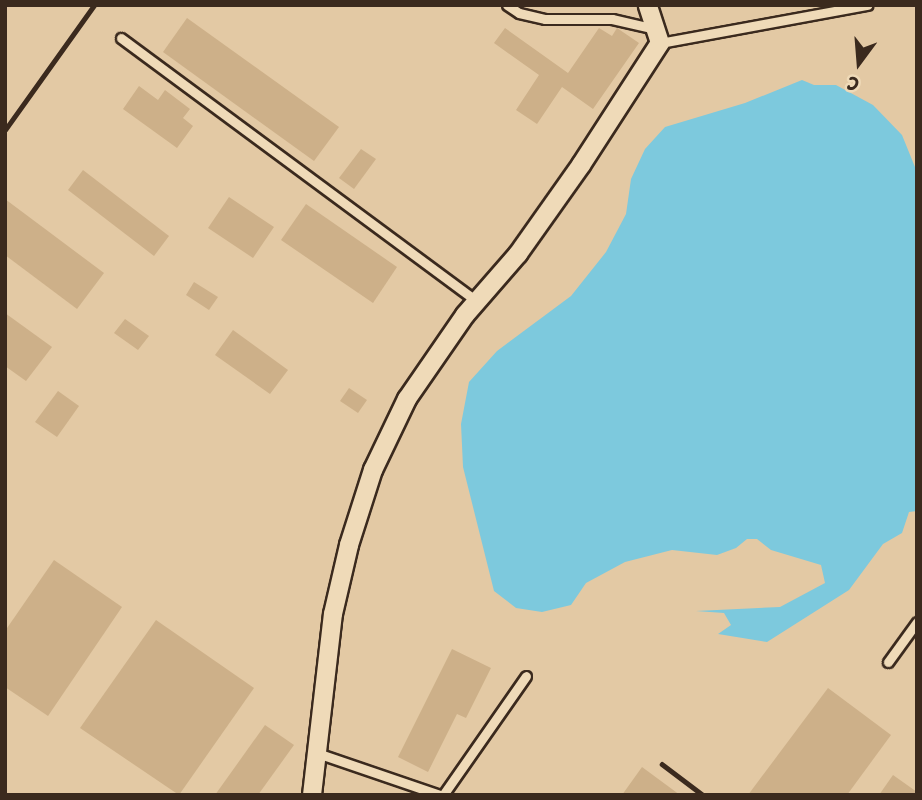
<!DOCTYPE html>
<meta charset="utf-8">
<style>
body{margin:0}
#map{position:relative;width:922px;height:800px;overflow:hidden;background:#f0d8b4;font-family:"Shantell Sans",sans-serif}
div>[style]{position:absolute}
.built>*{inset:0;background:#e3c9a4}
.water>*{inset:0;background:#7dc9dd}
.building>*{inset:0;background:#cdb089}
.roads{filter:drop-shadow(2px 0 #3b2a1e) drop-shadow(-2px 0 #3b2a1e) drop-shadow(0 2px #3b2a1e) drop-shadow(0 -2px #3b2a1e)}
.lane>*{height:9px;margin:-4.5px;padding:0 4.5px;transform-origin:4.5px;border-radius:4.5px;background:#efdab8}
.street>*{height:18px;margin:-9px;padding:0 9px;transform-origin:9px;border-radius:9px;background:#efdab8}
.rail>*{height:4.5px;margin:-2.25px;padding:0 2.25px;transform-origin:2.25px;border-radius:2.25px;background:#3b2a1e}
span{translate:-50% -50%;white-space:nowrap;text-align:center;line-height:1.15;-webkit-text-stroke:7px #efdab8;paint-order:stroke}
.frame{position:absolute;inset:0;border:7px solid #3b2a1e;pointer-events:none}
.north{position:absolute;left:824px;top:28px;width:70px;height:70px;-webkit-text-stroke:5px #efdab8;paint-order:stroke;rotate:196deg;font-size:19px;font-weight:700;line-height:28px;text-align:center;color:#3b2a1e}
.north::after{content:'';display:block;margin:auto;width:24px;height:32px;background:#3b2a1e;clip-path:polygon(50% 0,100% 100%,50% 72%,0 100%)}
</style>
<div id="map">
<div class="built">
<div style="clip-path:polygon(5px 5px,917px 5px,917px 795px,5px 795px)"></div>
</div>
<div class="water">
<div style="clip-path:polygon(802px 80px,814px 85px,836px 85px,873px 105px,902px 135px,917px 172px,917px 511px,909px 512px,902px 533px,883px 544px,849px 590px,767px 642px,718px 634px,731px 625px,724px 613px,696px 611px,780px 607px,825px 583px,821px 565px,771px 550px,757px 539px,747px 539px,736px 548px,717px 555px,672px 550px,625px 562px,586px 583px,571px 605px,542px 612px,516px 608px,494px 591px,463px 467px,461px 424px,469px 382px,497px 351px,571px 296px,606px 252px,626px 214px,631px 179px,645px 149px,665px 127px,745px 103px)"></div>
</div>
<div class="building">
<div style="clip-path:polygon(187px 18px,339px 127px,314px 161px,163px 52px)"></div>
<div style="clip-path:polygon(505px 28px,568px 73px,599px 28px,612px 36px,617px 28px,639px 43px,593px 109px,562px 87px,537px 124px,516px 110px,539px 75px,494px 43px)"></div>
<div style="clip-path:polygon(139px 86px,158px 100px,165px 90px,190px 109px,183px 118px,193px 126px,177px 148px,123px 109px)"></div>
<div style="clip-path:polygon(361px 149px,376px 159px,354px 189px,339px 178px)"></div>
<div style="clip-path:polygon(83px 170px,169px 236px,154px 256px,68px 190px)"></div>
<div style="clip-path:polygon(229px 197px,274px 227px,253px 258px,208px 228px)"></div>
<div style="clip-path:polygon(5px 199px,104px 273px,77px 309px,5px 255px)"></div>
<div style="clip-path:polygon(306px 204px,397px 267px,373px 303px,281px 240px)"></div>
<div style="clip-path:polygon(194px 282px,218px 297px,209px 310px,186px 295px)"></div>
<div style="clip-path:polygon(5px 313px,52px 347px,26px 381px,5px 366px)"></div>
<div style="clip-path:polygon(125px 319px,149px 336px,138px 350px,114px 333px)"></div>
<div style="clip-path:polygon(233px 330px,288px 370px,270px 394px,215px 355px)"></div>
<div style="clip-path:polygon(349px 388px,367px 400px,358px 413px,340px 401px)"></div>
<div style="clip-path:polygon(58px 391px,79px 406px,57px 437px,35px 422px)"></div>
<div style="clip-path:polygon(54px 560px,122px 607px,48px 716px,5px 687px,5px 631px)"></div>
<div style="clip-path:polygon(156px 620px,254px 688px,179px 795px,80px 728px)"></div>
<div style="clip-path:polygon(452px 649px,491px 668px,466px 718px,457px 714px,428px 772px,398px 757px)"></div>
<div style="clip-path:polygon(828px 688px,891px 735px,847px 795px,748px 795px)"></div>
<div style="clip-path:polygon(265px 725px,294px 745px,258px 795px,215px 795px)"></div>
<div style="clip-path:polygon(642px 767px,680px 795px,622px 795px)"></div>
<div style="clip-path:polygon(893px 775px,917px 792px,917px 795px,879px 795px)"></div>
</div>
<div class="roads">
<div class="lane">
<div style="left:507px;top:5px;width:14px;rotate:34deg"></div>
<div style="left:519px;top:13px;width:27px;rotate:13deg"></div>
<div style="left:545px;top:19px;width:67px"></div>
<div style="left:612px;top:19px;width:44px;rotate:13.1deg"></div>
<div style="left:121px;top:38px;width:443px;rotate:36.5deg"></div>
<div style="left:660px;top:43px;width:211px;rotate:-10.4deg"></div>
<div style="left:888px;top:662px;width:49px;rotate:-54.1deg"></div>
<div style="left:317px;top:753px;width:130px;rotate:18.9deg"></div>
<div style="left:443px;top:795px;width:145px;rotate:-55.1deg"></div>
</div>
<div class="street">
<div style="left:312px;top:795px;width:182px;rotate:-83.4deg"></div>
<div style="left:333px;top:614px;width:71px;rotate:-76.9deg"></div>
<div style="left:349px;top:545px;width:79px;rotate:-72.3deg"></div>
<div style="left:373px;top:470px;width:79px;rotate:-64.4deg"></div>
<div style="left:407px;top:399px;width:102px;rotate:-55.4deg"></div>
<div style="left:465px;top:315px;width:81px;rotate:-49deg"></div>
<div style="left:518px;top:254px;width:109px;rotate:-54.7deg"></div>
<div style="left:581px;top:165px;width:145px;rotate:-57.1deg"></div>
<div style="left:660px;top:43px;width:40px;rotate:-108deg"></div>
</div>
</div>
<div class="rail">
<div style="left:5px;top:130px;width:153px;rotate:-54.5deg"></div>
<div style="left:662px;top:764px;width:51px;rotate:37.1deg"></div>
</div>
<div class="frame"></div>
<div class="north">С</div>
</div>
